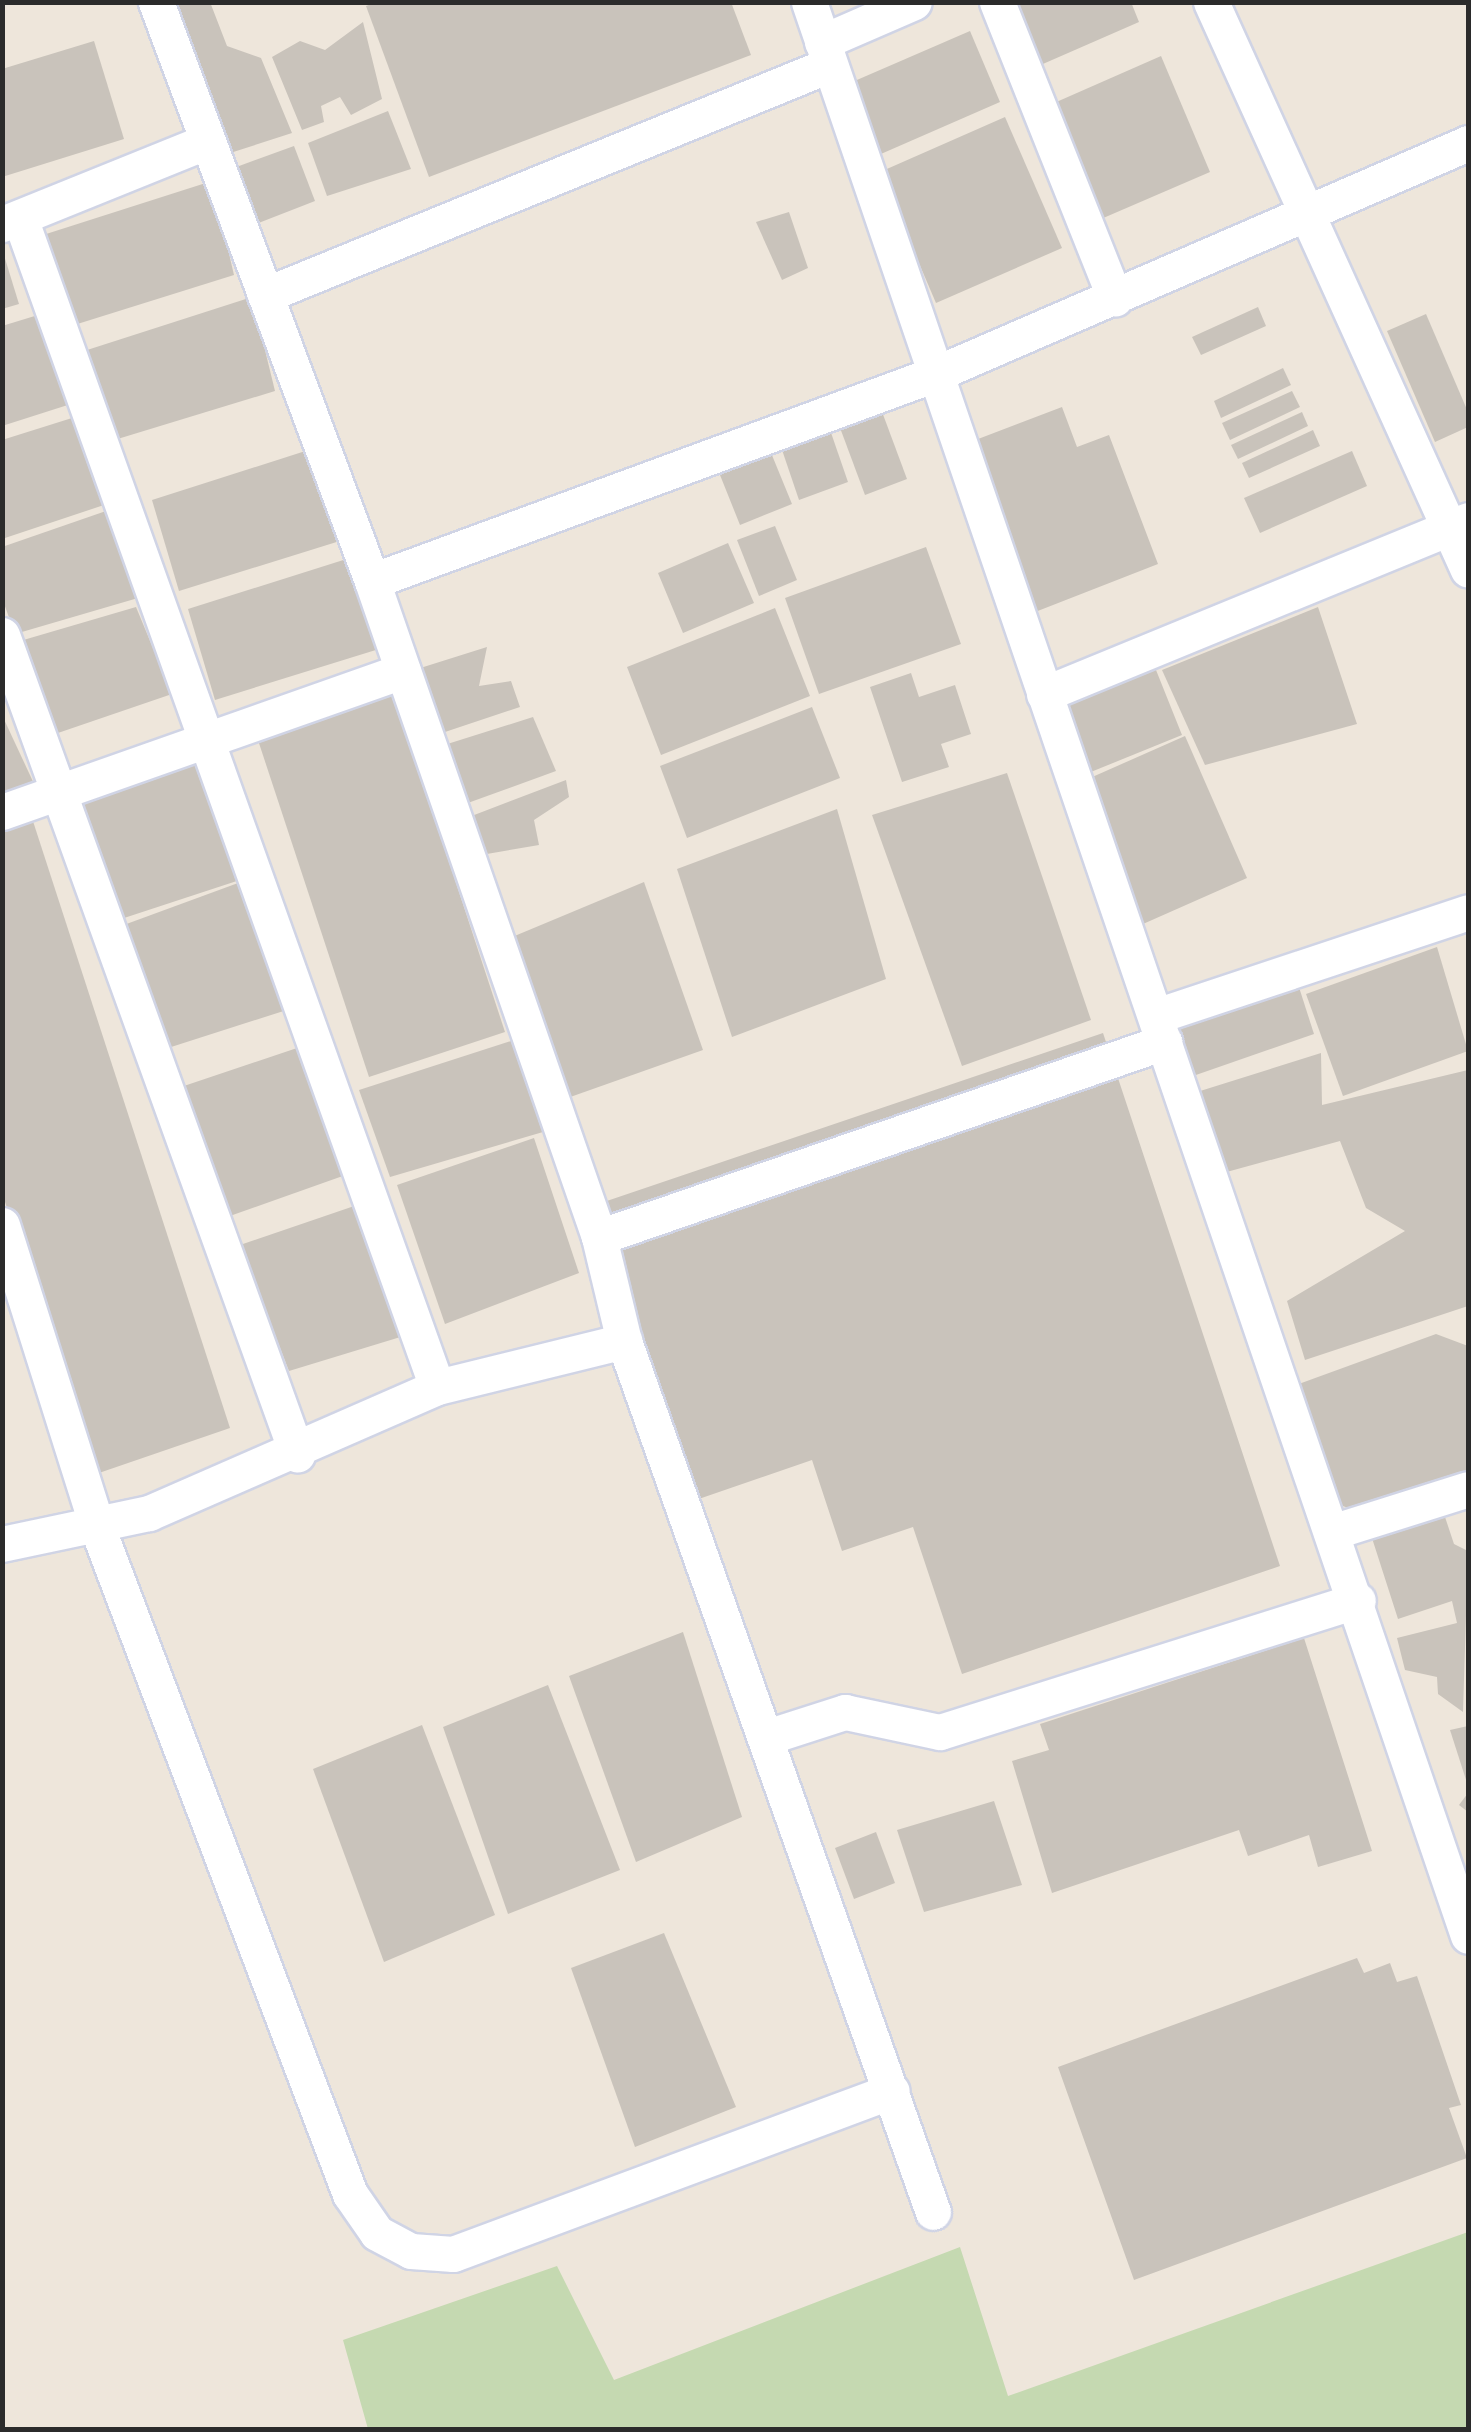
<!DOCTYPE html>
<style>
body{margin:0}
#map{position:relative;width:1471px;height:2432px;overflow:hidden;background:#eee6db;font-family:"Roboto Condensed",sans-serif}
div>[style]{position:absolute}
.cemetery>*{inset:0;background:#c5d9b1}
.building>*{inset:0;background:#c9c3bb}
.roads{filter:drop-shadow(2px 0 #d0d4e5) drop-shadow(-2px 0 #d0d4e5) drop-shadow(0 2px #d0d4e5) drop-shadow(0 -2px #d0d4e5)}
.minor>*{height:35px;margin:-17.5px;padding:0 17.5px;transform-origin:17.5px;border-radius:17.5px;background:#fff}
span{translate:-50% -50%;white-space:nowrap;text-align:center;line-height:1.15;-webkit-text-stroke:10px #fff;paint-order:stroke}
.frame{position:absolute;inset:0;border:5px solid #2b2b2b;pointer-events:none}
</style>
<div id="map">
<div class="cemetery">
<div style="clip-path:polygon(1468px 2232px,1468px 2429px,368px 2429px,343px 2340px,557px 2266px,614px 2380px,960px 2247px,1008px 2396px)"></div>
</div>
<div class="building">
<div style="clip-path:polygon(168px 2px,210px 2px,227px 46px,261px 58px,292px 133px,227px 154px)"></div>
<div style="clip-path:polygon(377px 2px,731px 2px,751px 55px,429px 177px,366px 6px)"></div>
<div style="clip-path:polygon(1008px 2px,1131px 2px,1139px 22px,1036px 67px)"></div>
<div style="clip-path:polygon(363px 22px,382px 99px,351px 115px,340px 97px,321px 106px,324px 122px,302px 130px,272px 57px,300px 41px,325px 50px)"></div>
<div style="clip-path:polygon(970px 31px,1000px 102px,874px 157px,843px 86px)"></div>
<div style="clip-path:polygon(94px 41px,124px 139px,2px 177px,2px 69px)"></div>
<div style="clip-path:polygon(1161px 56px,1210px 172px,1094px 222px,1045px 107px)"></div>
<div style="clip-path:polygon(388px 111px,411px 169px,327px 196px,308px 143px)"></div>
<div style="clip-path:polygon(1005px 117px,1062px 248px,936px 303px,880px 172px)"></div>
<div style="clip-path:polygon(294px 146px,315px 201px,256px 224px,231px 169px)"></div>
<div style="clip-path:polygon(212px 181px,234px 275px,71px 326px,43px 235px)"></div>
<div style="clip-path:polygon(789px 212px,808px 268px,782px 280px,756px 222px)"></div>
<div style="clip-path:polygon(3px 252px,19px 304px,2px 309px,2px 253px)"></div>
<div style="clip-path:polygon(252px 297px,275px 391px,111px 441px,84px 351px)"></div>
<div style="clip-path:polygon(1258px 307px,1266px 326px,1201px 355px,1192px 337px)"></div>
<div style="clip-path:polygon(1426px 314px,1468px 412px,1468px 427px,1435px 442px,1387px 331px)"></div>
<div style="clip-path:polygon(38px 315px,74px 403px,2px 426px,2px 326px)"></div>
<div style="clip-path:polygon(1283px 368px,1291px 385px,1221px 418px,1214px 401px)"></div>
<div style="clip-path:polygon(1292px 391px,1300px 407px,1230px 440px,1222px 423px)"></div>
<div style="clip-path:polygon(878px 401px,907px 479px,865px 495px,836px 417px)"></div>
<div style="clip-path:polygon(1062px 407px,1077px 447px,1109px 435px,1158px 564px,1030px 614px,965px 444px)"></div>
<div style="clip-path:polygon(1302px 412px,1308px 426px,1238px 459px,1231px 445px)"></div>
<div style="clip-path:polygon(72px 418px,104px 505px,2px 539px,2px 440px)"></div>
<div style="clip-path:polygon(828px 424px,848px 482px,799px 500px,779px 441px)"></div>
<div style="clip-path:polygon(1313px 430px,1320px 446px,1249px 478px,1242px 463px)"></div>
<div style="clip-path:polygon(767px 443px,792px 504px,740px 525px,716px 465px)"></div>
<div style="clip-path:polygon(321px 446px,343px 540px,179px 591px,152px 500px)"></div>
<div style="clip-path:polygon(1352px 451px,1367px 486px,1260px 533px,1244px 498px)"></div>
<div style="clip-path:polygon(106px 511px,138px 598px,15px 634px,2px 598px,2px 547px)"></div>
<div style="clip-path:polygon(775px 526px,797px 580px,759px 596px,737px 540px)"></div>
<div style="clip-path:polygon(728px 543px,754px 603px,683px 633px,658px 573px)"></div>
<div style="clip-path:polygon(926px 547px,961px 644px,819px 694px,785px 598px)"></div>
<div style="clip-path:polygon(356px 556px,379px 649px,215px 700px,188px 609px)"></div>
<div style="clip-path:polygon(136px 607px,172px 694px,55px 734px,20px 641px)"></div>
<div style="clip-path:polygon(1318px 607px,1357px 724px,1205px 765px,1162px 670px)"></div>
<div style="clip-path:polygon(775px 608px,810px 696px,661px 755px,627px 667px)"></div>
<div style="clip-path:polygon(487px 647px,479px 686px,511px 681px,520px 707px,442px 733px,414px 670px)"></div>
<div style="clip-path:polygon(1150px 655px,1182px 735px,1081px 776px,1049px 696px)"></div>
<div style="clip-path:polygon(911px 673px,919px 697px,955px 685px,971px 734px,941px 744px,949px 767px,902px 782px,870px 687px)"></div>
<div style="clip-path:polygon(391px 685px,505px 1032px,369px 1077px,255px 731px)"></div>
<div style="clip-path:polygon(812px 707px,840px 778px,687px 838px,660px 766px)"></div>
<div style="clip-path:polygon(2px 715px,36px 788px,2px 798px)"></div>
<div style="clip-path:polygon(533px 717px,556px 771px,465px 804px,441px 746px)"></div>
<div style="clip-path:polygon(1185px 736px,1247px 878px,1143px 924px,1081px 782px)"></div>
<div style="clip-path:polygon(201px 750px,249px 877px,118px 920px,66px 796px)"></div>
<div style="clip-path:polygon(1007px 773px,1091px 1020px,962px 1066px,872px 815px)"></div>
<div style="clip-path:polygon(566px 780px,569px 797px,534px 820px,539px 845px,481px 855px,469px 817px)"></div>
<div style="clip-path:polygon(837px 809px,886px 979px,732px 1037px,677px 869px)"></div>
<div style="clip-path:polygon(30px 812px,230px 1428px,96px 1474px,2px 1193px,2px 822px)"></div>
<div style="clip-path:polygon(249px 879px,293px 1008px,168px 1048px,121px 926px)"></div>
<div style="clip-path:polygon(644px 882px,703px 1050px,559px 1101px,505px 940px)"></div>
<div style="clip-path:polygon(1437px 947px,1468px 1051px,1343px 1096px,1306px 994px)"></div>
<div style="clip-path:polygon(1297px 981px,1314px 1034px,1193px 1076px,1175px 1024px)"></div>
<div style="clip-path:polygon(1103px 1033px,1280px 1566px,962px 1674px,913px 1527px,842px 1551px,812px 1460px,690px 1502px,592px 1206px)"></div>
<div style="clip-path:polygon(520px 1038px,543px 1132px,390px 1177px,359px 1090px)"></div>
<div style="clip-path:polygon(303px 1046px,354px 1172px,227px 1217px,175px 1089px)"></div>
<div style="clip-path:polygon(1321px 1053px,1322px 1105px,1468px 1070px,1468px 1306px,1305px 1360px,1287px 1301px,1405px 1231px,1366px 1208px,1340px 1141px,1223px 1173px,1197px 1092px)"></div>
<div style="clip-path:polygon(534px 1138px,579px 1273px,445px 1324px,397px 1185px)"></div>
<div style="clip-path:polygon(363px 1203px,407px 1335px,289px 1371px,240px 1245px)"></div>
<div style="clip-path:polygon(1436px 1334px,1468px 1346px,1468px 1479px,1368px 1516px,1338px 1504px,1296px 1385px)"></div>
<div style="clip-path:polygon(1443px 1511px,1454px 1544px,1468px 1551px,1463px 1712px,1438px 1694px,1437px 1677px,1405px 1670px,1397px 1638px,1457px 1623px,1452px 1601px,1398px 1619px,1371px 1535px)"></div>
<div style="clip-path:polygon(683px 1632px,742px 1817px,636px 1862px,569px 1676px)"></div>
<div style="clip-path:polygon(1304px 1638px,1372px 1851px,1318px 1867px,1309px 1835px,1248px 1856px,1239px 1830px,1052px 1893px,1012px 1761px,1049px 1750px,1040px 1724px)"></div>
<div style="clip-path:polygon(548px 1685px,620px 1870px,508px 1914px,443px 1727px)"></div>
<div style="clip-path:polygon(422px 1725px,495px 1915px,384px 1962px,313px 1769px)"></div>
<div style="clip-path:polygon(1468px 1726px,1468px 1786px,1450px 1730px)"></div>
<div style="clip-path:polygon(1468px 1793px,1468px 1812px,1459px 1805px)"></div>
<div style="clip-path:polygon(994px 1801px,1022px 1885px,924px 1912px,897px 1830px)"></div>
<div style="clip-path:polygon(876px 1832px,895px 1883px,854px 1899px,835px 1848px)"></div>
<div style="clip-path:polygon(664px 1933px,736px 2107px,635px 2147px,571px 1968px)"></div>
<div style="clip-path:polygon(1357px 1958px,1364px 1973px,1390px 1963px,1397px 1982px,1417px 1976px,1461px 2105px,1449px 2108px,1467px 2158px,1134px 2280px,1058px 2067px)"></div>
</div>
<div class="roads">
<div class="minor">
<div style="left:156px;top:2px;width:618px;rotate:69.54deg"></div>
<div style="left:372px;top:581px;width:694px;rotate:70.91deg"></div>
<div style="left:599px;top:1237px;width:107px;rotate:76.5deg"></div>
<div style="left:624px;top:1341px;width:924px;rotate:70.47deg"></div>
<div style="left:809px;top:2px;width:2043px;rotate:71.18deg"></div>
<div style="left:997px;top:2px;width:319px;rotate:68.3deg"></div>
<div style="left:1211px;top:2px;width:623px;rotate:65.65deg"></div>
<div style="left:822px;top:42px;width:100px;rotate:-23.5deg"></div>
<div style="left:20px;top:218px;width:1241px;rotate:70.37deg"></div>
<div style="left:2px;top:224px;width:221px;rotate:-22deg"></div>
<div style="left:265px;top:295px;width:609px;rotate:-22.19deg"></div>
<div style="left:372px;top:581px;width:600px;rotate:-20.19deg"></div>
<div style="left:935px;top:374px;width:581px;rotate:-23.43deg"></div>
<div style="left:2px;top:635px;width:871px;rotate:70.19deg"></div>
<div style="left:1044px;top:694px;width:458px;rotate:-22.3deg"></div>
<div style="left:2px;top:812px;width:425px;rotate:-19.4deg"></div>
<div style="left:1156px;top:1016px;width:329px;rotate:-18.4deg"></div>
<div style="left:2px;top:1225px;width:317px;rotate:72.5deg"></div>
<div style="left:97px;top:1527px;width:713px;rotate:69.23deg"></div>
<div style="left:350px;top:2194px;width:47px;rotate:55.3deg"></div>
<div style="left:377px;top:2233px;width:38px;rotate:28deg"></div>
<div style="left:411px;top:2251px;width:42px;rotate:4.1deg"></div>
<div style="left:453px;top:2254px;width:468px;rotate:-20.4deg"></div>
<div style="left:599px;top:1237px;width:598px;rotate:-19.04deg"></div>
<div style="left:1335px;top:1531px;width:139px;rotate:-17.5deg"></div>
<div style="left:2px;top:1544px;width:150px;rotate:-11.9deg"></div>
<div style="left:149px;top:1513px;width:314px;rotate:-23.6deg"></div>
<div style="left:437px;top:1387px;width:193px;rotate:-13.8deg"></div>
<div style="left:767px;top:1737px;width:82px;rotate:-17.8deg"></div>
<div style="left:845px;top:1712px;width:97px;rotate:11.9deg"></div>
<div style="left:940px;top:1732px;width:438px;rotate:-17.5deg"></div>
</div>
</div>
<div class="frame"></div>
</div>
